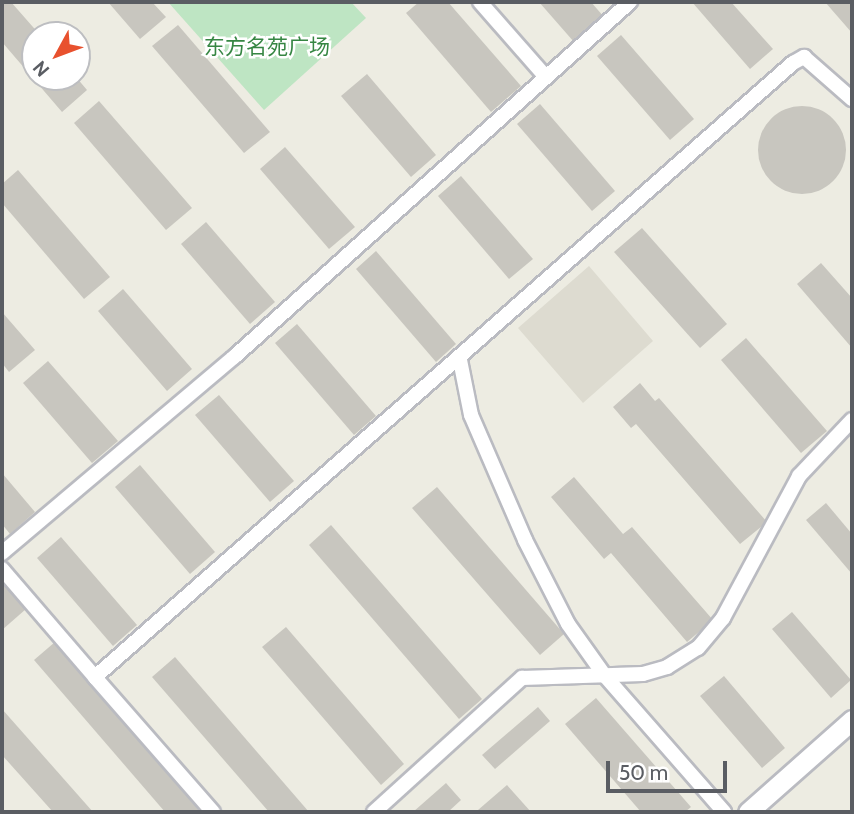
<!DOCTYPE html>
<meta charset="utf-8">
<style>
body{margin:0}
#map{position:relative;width:854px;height:814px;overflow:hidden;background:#edece2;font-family:Cabin,"Noto Sans SC",sans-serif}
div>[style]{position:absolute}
.education>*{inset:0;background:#dddbd0}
.green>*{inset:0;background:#bee5c3}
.building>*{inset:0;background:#c8c6bf}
.round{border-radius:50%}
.roads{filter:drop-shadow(2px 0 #babbc1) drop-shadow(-2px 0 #babbc1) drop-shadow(0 2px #babbc1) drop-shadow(0 -2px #babbc1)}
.minor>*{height:14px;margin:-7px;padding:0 7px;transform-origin:7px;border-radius:7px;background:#fff}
.tertiary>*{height:19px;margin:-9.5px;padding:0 9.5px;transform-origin:9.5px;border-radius:9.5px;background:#fff}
span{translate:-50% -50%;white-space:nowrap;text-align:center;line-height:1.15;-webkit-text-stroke:5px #fff;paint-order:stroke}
.park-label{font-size:21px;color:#368643}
.frame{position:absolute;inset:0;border:4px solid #5a5d63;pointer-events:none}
.north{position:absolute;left:21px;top:21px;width:70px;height:70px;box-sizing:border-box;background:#fff;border:2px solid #bdbec1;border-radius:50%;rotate:229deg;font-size:19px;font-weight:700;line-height:28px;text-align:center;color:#5a5d63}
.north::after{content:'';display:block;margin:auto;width:24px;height:32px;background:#e8512e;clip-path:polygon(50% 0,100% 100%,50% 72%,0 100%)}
.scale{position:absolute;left:606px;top:761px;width:121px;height:32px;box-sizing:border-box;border:4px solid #5a5d63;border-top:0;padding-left:9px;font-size:21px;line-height:24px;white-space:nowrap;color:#5a5d63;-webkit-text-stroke:5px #fff;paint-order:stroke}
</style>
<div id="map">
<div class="education">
<div style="clip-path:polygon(589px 266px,653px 341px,583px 403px,518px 328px)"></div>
</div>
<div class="green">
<div style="clip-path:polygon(168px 2px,351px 2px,366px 18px,264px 110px)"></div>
</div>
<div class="building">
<div style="clip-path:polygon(2px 2px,11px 2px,40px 35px,35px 35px,35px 77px,76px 77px,87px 90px,62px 112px,2px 42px)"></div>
<div style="clip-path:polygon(108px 2px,152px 2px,166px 17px,140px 39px)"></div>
<div style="clip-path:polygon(419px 2px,448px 2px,521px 86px,491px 112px,406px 13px)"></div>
<div style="clip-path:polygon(539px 2px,591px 2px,604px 17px,574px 42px)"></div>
<div style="clip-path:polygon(692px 2px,731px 2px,773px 49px,750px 69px)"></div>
<div style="clip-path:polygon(825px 2px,852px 2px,852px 33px)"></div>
<div style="clip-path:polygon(178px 25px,270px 132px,244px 153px,152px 46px)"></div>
<div style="clip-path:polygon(621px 35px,694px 119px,670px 140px,597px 56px)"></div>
<div style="clip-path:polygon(367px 74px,436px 155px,411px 177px,341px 96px)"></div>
<div style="clip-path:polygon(99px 101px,192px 208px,166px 230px,74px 123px)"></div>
<div style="clip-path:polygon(540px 104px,615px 191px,592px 211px,517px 124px)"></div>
<div class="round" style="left:758px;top:106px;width:88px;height:88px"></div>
<div style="clip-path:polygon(285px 147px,355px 227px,329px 249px,260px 169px)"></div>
<div style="clip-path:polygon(18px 170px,110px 277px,84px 299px,2px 203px,2px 184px)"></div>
<div style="clip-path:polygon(461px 176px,533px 259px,509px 279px,438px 196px)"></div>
<div style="clip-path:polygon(206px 222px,275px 302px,250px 324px,181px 244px)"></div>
<div style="clip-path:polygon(642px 228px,727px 324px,700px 348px,614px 252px)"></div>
<div style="clip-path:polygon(376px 251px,456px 344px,436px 362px,356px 269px)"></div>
<div style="clip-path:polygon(821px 263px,852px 298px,852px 348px,797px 284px)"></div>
<div style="clip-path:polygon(123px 289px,192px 369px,167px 391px,98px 311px)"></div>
<div style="clip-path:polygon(2px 312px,35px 350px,9px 372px,2px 363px)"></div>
<div style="clip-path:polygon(297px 324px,376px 416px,354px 435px,275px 343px)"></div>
<div style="clip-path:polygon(746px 338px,827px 431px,801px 453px,721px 360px)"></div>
<div style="clip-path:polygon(48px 361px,118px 441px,92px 463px,23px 383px)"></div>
<div style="clip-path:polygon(640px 383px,655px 401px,659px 398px,767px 522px,740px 544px,636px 424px,631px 428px,613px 407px)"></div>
<div style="clip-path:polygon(219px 395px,294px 481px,270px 502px,195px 415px)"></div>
<div style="clip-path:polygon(140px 465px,215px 552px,190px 574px,115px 487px)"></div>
<div style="clip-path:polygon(2px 473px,35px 512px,10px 534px,2px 524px)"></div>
<div style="clip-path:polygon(574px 477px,623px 534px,632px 527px,713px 620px,687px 642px,611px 553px,604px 559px,551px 497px)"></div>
<div style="clip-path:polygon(437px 487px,564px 634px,540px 655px,412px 508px)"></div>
<div style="clip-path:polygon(826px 503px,852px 534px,852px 574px,806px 520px)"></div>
<div style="clip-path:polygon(331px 525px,482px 699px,459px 719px,309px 545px)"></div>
<div style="clip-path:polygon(61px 537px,137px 625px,113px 646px,37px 558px)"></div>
<div style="clip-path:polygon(2px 581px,26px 609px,2px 630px)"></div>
<div style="clip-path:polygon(792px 612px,851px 680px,831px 698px,772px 629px)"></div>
<div style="clip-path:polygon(286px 627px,404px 764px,381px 785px,262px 647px)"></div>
<div style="clip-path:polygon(55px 642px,202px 812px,165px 812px,34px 660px)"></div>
<div style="clip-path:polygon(175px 657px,309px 812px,269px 812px,152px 677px)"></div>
<div style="clip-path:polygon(724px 676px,785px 748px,762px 768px,700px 696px)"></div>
<div style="clip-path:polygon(596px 698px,691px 807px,685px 812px,641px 812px,565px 724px)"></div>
<div style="clip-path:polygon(538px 707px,550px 721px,495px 769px,482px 755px)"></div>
<div style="clip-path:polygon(2px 709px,93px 812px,53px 812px,2px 755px)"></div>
<div style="clip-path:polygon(446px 783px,461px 800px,448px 812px,413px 812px)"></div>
<div style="clip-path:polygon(507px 785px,531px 812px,480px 812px,478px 810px)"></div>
</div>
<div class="roads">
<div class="minor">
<div style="left:480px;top:2px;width:100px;rotate:48.7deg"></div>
<div style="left:460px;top:360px;width:56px;rotate:78.7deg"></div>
<div style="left:471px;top:415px;width:136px;rotate:66.6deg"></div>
<div style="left:525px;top:540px;width:94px;rotate:62.9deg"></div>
<div style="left:568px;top:624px;width:64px;rotate:54.6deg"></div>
<div style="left:605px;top:676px;width:181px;rotate:48.8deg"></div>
<div style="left:2px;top:553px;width:304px;rotate:-40.2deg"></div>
<div style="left:234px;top:357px;width:532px;rotate:-41.88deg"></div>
<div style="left:2px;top:569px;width:143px;rotate:49.3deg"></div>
<div style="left:213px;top:812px;width:179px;rotate:-131.2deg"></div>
<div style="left:95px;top:677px;width:930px;rotate:-41.34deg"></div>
<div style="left:793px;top:63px;width:13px;rotate:-29deg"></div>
<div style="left:804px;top:57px;width:64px;rotate:41.2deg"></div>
<div style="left:374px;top:812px;width:200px;rotate:-42.2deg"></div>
<div style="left:522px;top:678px;width:121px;rotate:-1.9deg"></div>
<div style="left:643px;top:674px;width:25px;rotate:-16deg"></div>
<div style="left:667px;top:667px;width:36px;rotate:-32deg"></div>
<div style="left:698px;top:648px;width:39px;rotate:-50deg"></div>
<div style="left:723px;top:618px;width:161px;rotate:-61.8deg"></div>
<div style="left:799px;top:476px;width:77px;rotate:-46.6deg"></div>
</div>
<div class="tertiary">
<div style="left:748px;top:812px;width:139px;rotate:-41.5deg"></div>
</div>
</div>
<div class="park-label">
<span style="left:267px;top:47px">东方名苑广场</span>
</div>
<div class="frame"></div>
<div class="north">N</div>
<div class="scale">50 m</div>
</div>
